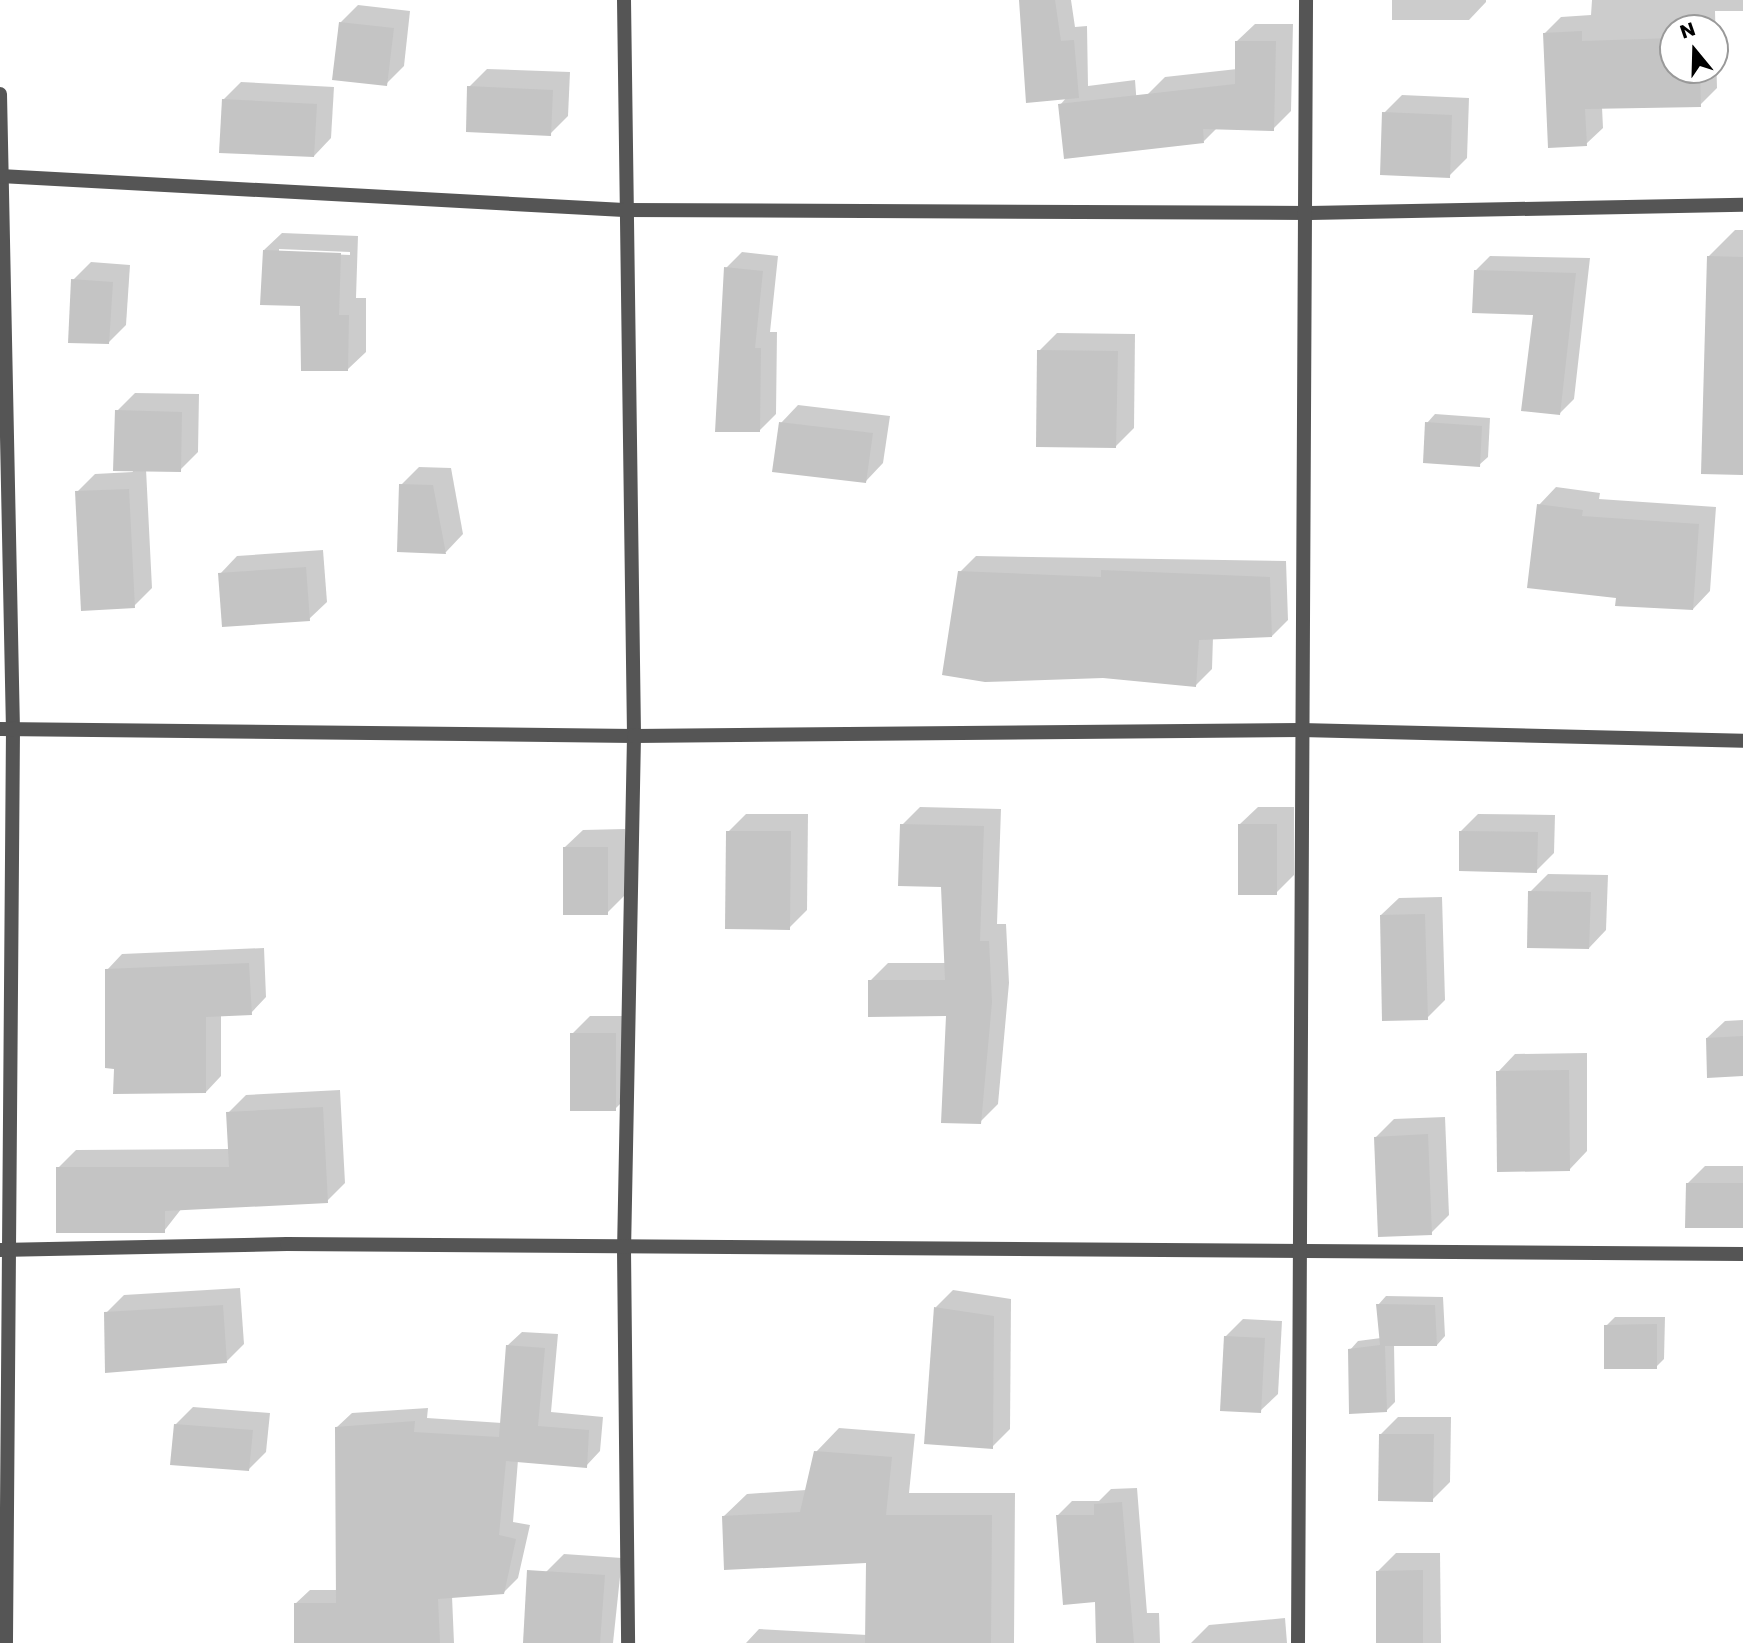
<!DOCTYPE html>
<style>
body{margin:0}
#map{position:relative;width:1743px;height:1643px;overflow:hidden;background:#fff;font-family:Poppins,sans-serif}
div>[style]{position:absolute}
.shadow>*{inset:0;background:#0003}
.building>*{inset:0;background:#c4c4c4}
.street>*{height:14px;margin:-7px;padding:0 7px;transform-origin:7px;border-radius:7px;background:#555}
span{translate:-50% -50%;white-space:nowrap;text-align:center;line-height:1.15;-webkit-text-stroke:6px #fff;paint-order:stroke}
.north{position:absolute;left:1659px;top:14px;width:70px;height:70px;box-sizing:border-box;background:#fff;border:2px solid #999;border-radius:50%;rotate:341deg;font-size:19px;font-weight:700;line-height:28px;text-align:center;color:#000}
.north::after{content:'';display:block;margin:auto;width:24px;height:32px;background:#000;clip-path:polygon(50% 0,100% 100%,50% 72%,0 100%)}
</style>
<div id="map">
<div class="shadow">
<div style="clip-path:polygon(1019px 0,1071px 0,1075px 27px,1087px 26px,1088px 86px,1135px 80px,1139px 133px,1060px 105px,1067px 97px)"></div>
<div style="clip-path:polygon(1392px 0,1486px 0,1486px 2px,1469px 20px,1392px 20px)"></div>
<div style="clip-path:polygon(evenodd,1592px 0,1743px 0,1743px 11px,1715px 11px,1717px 88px,1700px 105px,1602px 107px,1603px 128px,1586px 144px,1545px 33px,1561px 17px,1591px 15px,1592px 0,1673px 28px,1715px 28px,1715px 70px,1673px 70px,1673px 28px)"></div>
<div style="clip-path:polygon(358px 5px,410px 11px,404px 66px,386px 84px,340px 23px)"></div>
<div style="clip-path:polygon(1255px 24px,1293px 24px,1291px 111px,1273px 129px,1217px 128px,1204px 141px,1147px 95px,1165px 77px,1237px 69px,1237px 41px)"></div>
<div style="clip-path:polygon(487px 69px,570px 72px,568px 116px,550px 134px,469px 87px)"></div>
<div style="clip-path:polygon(241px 82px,334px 87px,331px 138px,314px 156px,223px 100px)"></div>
<div style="clip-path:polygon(1402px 95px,1469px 98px,1467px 158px,1449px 176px,1384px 113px)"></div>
<div style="clip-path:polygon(1735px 230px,1743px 230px,1743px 473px,1708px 257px)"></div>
<div style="clip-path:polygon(evenodd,282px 233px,358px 236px,356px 298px,366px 298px,366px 352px,348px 369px,264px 250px,282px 233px,279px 249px,350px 252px,350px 255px,279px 252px,279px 249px)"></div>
<div style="clip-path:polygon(742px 252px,778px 256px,770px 332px,777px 332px,776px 414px,760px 430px,726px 268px)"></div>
<div style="clip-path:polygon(1490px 256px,1590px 258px,1574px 399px,1559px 414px,1535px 314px,1475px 271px)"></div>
<div style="clip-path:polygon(91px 262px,130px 265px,126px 325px,108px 343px,73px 280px)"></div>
<div style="clip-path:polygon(1057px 333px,1135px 334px,1134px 428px,1116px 446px,1039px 351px)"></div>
<div style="clip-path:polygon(135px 393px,199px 394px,198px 452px,180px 470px,146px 469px,152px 588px,134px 606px,77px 492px,95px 474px,133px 472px,117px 411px)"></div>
<div style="clip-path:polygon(798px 405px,890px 416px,883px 463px,866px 481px,781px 423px)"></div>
<div style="clip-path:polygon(1435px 414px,1490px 418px,1488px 457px,1479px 465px,1427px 423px)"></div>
<div style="clip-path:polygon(419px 467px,451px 468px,463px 534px,446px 552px,398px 550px,401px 485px)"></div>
<div style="clip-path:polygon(1556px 487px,1600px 493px,1599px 499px,1716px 507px,1710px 591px,1693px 609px,1618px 596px,1539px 505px)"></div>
<div style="clip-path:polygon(323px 550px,327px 602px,309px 619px,220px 574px,237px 556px)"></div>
<div style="clip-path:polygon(976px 556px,1286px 561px,1288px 620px,1272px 636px,1213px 637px,1212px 669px,1196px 685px,1103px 676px,960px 572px)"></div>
<div style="clip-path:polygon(920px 807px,1001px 809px,997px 924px,1006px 924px,1009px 983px,998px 1104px,980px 1122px,948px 1015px,870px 981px,888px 963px,946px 963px,943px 885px,902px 825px)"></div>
<div style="clip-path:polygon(1258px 807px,1294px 807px,1294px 875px,1276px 893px,1240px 824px)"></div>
<div style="clip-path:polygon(746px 814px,808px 814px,807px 910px,789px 928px,728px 832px)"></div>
<div style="clip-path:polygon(1478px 814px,1555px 815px,1554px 853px,1536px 871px,1460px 832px)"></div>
<div style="clip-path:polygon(625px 829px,625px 895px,607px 913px,565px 847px,583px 830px)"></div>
<div style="clip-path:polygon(1548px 874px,1608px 875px,1606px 930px,1589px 948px,1530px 892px)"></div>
<div style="clip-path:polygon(1442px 897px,1445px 1000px,1427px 1018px,1381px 915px,1399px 898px)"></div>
<div style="clip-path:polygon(264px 948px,266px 997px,251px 1013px,221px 1015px,221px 1076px,206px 1092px,116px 1067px,107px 970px,122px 954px)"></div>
<div style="clip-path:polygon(590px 1016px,633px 1016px,633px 1091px,615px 1109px,572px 1034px)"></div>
<div style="clip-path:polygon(1743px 1020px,1743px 1075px,1707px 1038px,1725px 1021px)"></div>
<div style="clip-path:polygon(1587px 1053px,1587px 1151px,1570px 1169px,1498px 1072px,1515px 1054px)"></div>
<div style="clip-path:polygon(340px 1090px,345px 1183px,327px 1201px,182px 1208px,164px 1231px,58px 1168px,76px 1150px,230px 1149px,228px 1113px,246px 1095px)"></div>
<div style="clip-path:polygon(1445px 1117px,1449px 1215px,1431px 1233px,1376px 1137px,1394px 1119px)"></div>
<div style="clip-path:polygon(1705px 1166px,1743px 1166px,1743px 1226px,1687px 1184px)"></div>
<div style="clip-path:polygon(240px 1288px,244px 1344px,226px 1362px,106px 1313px,124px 1295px)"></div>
<div style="clip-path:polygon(953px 1290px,1011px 1299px,1010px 1429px,992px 1447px,936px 1307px)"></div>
<div style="clip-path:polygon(1386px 1296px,1443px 1297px,1445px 1336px,1437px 1345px,1394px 1344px,1395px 1402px,1386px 1411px,1350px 1350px,1358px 1341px,1381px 1338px,1378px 1305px)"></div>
<div style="clip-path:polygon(1615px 1317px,1665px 1317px,1664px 1359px,1656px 1367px,1606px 1326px)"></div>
<div style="clip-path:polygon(1243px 1319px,1282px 1321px,1278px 1394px,1260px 1411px,1225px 1337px)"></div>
<div style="clip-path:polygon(522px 1332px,558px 1334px,551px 1412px,603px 1417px,600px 1451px,586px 1466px,518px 1460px,513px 1522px,530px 1525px,518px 1578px,503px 1593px,452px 1596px,454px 1643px,296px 1643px,295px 1604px,310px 1590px,338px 1590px,337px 1427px,352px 1413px,428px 1408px,427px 1418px,502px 1423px,507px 1346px)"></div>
<div style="clip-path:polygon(193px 1407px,270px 1413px,266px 1452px,248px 1470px,175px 1425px)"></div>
<div style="clip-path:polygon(1398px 1417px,1451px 1417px,1450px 1482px,1432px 1500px,1380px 1435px)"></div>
<div style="clip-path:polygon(839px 1428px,915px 1434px,909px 1493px,1015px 1493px,1014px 1643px,746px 1643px,759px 1629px,867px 1635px,867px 1561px,723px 1517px,747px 1494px,806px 1490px,816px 1452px)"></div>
<div style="clip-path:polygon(1137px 1488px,1147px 1613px,1159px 1613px,1160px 1643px,1098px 1643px,1097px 1600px,1057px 1516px,1072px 1501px,1099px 1501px,1111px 1489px)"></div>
<div style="clip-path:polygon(1396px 1553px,1440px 1553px,1441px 1643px,1378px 1643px,1378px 1571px)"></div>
<div style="clip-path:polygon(564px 1554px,622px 1558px,613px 1643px,548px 1643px,546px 1572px)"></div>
<div style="clip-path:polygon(1285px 1618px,1287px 1643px,1191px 1643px,1209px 1625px)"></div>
</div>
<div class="building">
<div style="clip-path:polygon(1019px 0,1055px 0,1061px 41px,1074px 40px,1079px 98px,1026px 103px)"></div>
<div style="clip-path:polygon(339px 22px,394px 28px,387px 86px,332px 80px)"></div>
<div style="clip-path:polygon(1582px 31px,1582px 41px,1673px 38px,1673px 70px,1700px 70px,1701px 107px,1585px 109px,1587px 146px,1548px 148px,1543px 33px)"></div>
<div style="clip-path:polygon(1235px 41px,1276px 41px,1274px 131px,1203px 129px,1204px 143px,1064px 159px,1058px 104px,1235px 84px)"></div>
<div style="clip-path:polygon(467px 86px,553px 90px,551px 136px,466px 132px)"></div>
<div style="clip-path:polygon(222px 99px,317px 104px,314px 157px,219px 153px)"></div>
<div style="clip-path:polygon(1382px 112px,1452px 115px,1450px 178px,1380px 175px)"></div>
<div style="clip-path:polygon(263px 250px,341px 253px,339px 315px,349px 315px,348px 371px,301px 371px,300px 306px,260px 305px)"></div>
<div style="clip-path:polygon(1707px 256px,1743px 257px,1743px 475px,1701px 474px)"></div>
<div style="clip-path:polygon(724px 267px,763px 271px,755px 348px,761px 348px,760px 432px,715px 432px)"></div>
<div style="clip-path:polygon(1474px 270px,1576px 273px,1560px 415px,1521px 411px,1533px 315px,1472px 313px)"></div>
<div style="clip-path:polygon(71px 279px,113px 282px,109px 344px,68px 343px)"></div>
<div style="clip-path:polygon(1037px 350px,1118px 351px,1116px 448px,1036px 447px)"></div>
<div style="clip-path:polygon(115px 410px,182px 412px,181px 472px,113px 471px)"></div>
<div style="clip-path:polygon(779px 422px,873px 433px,866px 483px,772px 472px)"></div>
<div style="clip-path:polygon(1425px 422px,1482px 426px,1480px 467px,1423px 463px)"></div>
<div style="clip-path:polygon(399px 484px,433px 485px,446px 554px,397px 552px)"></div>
<div style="clip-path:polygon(129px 489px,135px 608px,81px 611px,75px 491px)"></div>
<div style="clip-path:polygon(1537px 504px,1583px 510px,1582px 516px,1699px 524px,1693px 610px,1615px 606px,1616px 598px,1527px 588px)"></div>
<div style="clip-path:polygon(306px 567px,310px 621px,222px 627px,218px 573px)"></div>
<div style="clip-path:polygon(1101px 570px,1270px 577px,1272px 637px,1199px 640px,1196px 687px,1103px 678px,985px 682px,942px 675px,958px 571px,1101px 577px)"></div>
<div style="clip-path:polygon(900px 824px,984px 826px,980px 941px,989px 941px,992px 1002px,981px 1124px,941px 1123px,946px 1016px,868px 1017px,868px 980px,945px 980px,941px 887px,898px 886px)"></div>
<div style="clip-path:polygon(1238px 824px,1277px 824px,1277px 895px,1238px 895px)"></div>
<div style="clip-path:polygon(726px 831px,791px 831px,790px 930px,725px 929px)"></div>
<div style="clip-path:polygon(1459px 831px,1538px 832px,1537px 873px,1459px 871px)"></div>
<div style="clip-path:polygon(563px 847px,608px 847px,608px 915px,563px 915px)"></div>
<div style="clip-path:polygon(1528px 891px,1591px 892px,1589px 949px,1527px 948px)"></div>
<div style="clip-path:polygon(1425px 914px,1428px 1020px,1382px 1021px,1380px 915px)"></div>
<div style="clip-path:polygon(249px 963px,252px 1015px,206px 1017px,206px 1093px,113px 1094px,114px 1069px,105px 1068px,105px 969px)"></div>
<div style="clip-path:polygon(570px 1033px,616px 1033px,616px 1111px,570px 1111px)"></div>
<div style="clip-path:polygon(1743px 1036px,1743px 1076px,1707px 1078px,1706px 1038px)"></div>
<div style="clip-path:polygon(1569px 1070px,1570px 1171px,1497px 1172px,1496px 1071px)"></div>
<div style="clip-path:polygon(323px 1107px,328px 1203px,165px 1211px,165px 1233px,56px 1233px,56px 1167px,229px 1167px,226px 1112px)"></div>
<div style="clip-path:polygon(1428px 1134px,1432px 1235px,1378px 1237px,1374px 1137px)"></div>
<div style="clip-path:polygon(1686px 1183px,1743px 1183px,1743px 1228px,1685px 1228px)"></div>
<div style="clip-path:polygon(1376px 1304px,1435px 1305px,1437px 1346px,1385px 1346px,1387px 1412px,1349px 1414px,1348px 1349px,1380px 1345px)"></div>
<div style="clip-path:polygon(223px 1305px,227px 1363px,105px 1373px,104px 1312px)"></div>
<div style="clip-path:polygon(934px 1307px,994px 1316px,993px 1449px,924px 1444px)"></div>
<div style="clip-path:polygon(1657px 1324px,1657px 1369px,1604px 1369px,1604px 1325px)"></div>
<div style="clip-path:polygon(1224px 1336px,1265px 1338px,1261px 1413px,1220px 1411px)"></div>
<div style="clip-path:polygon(506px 1345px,545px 1348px,538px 1426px,589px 1430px,587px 1468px,506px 1461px,499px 1535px,516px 1539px,504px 1594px,438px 1599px,440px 1643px,294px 1643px,294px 1603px,336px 1603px,335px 1427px,415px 1421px,414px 1432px,499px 1437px)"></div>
<div style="clip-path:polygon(174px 1424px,253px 1430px,249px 1471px,170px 1465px)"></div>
<div style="clip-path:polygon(1379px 1434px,1434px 1434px,1433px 1502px,1378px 1501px)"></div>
<div style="clip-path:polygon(814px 1451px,892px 1457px,886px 1515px,992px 1515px,991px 1643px,865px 1643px,866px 1563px,724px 1570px,722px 1516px,800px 1512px)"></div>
<div style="clip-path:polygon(1122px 1502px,1134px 1643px,1096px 1643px,1095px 1602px,1063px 1605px,1056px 1515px,1094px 1515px,1094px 1504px)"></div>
<div style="clip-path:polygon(527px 1570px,605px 1575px,600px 1643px,523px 1643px)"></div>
<div style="clip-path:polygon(1423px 1570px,1423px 1643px,1376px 1643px,1376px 1571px)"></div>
</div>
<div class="street">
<div style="left:624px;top:0;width:736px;rotate:89.22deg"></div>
<div style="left:634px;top:736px;width:514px;rotate:91.11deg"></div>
<div style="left:624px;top:1250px;width:393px;rotate:89.4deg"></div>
<div style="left:0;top:94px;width:634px;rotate:88.83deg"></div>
<div style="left:13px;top:728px;width:915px;rotate:90.44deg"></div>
<div style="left:0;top:176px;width:625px;rotate:3.12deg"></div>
<div style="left:624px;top:210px;width:686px;rotate:0.25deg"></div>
<div style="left:1310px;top:213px;width:433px;rotate:-1.1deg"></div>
<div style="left:0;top:729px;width:634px;rotate:0.63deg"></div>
<div style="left:634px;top:736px;width:667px;rotate:-0.52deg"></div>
<div style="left:1301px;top:730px;width:442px;rotate:1.4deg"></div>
<div style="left:0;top:1250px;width:287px;rotate:-1.2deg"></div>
<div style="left:287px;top:1244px;width:1456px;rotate:0.39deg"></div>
<div style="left:1298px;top:1643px;width:1643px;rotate:-89.72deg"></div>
</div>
<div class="north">N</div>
</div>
